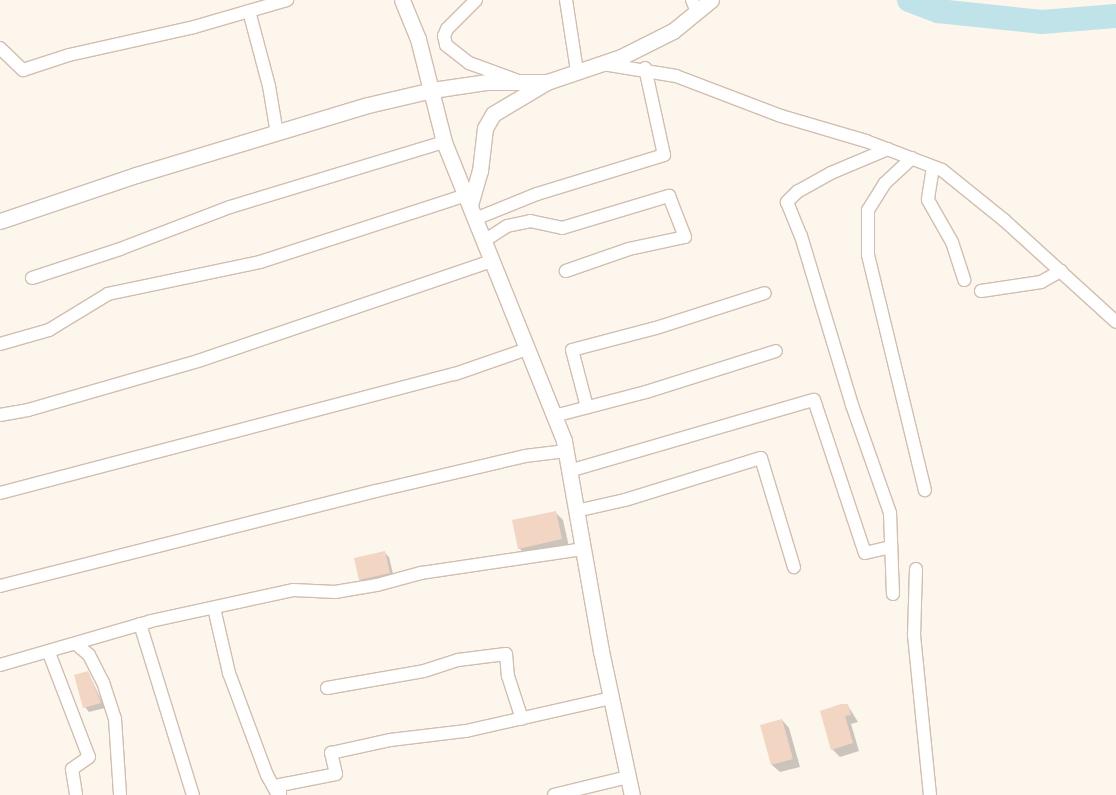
<!DOCTYPE html>
<style>
body{margin:0}
#map{position:relative;width:1116px;height:795px;overflow:hidden;background:#fdf6ec;font-family:Cabin,sans-serif}
div>[style]{position:absolute}
.shadow>*{inset:0;background:#0003}
.river>*{height:24px;margin:-12px;padding:0 12px;transform-origin:12px;border-radius:12px;background:#bfe3e8}
.building>*{inset:0;background:#f3d5c3}
.roads{filter:drop-shadow(1px 0 #d1beb0) drop-shadow(-1px 0 #d1beb0) drop-shadow(0 1px #d1beb0) drop-shadow(0 -1px #d1beb0)}
.minor>*{height:12px;margin:-6px;padding:0 6px;transform-origin:6px;border-radius:6px;background:#fff}
.tertiary>*{height:15px;margin:-7.5px;padding:0 7.5px;transform-origin:7.5px;border-radius:7.5px;background:#fff}
span{translate:-50% -50%;white-space:nowrap;text-align:center;line-height:1.15;-webkit-text-stroke:4px #fffaf3;paint-order:stroke}
</style>
<div id="map">
<div class="shadow">
<div style="clip-path:polygon(555px 512px,563px 520px,569px 547px,527px 556px,519px 548px)"></div>
<div style="clip-path:polygon(384px 552px,389px 557px,394px 578px,365px 584px,360px 579px)"></div>
<div style="clip-path:polygon(88px 672px,105px 708px,89px 712px,85px 707px)"></div>
<div style="clip-path:polygon(848px 706px,858px 722px,851px 724px,859px 751px,840px 757px,832px 749px)"></div>
<div style="clip-path:polygon(782px 720px,789px 728px,800px 767px,780px 772px,772px 765px,761px 726px)"></div>
</div>
<div class="river">
<div style="left:909px;top:0;width:31px;rotate:21deg"></div>
<div style="left:938px;top:11px;width:105px;rotate:6deg"></div>
<div style="left:1042px;top:22px;width:74px;rotate:-4.6deg"></div>
</div>
<div class="building">
<div style="clip-path:polygon(556px 511px,562px 539px,518px 549px,512px 520px)"></div>
<div style="clip-path:polygon(385px 551px,390px 573px,359px 580px,354px 558px)"></div>
<div style="clip-path:polygon(88px 671px,101px 703px,83px 708px,74px 675px)"></div>
<div style="clip-path:polygon(841px 704px,848px 704px,851px 715px,845px 716px,853px 743px,831px 750px,820px 711px)"></div>
<div style="clip-path:polygon(782px 719px,793px 759px,771px 765px,760px 725px)"></div>
</div>
<div class="roads">
<div class="minor">
<div style="left:476px;top:0;width:41px;rotate:135deg"></div>
<div style="left:447px;top:29px;width:8px;rotate:113deg"></div>
<div style="left:444px;top:36px;width:9px;rotate:77deg"></div>
<div style="left:446px;top:45px;width:29px;rotate:38deg"></div>
<div style="left:469px;top:63px;width:50px;rotate:19.9deg"></div>
<div style="left:566px;top:0;width:72px;rotate:81.2deg"></div>
<div style="left:692px;top:0;width:13px;rotate:67deg"></div>
<div style="left:249px;top:11px;width:78px;rotate:75.1deg"></div>
<div style="left:269px;top:86px;width:49px;rotate:80.5deg"></div>
<div style="left:0;top:48px;width:32px;rotate:44deg"></div>
<div style="left:23px;top:70px;width:48px;rotate:-18.1deg"></div>
<div style="left:69px;top:55px;width:128px;rotate:-12.6deg"></div>
<div style="left:194px;top:27px;width:97px;rotate:-16.2deg"></div>
<div style="left:603px;top:64px;width:74px;rotate:9.3deg"></div>
<div style="left:676px;top:76px;width:112px;rotate:20.9deg"></div>
<div style="left:781px;top:116px;width:89px;rotate:16.4deg"></div>
<div style="left:866px;top:141px;width:81px;rotate:20.9deg"></div>
<div style="left:942px;top:170px;width:80px;rotate:38.9deg"></div>
<div style="left:1004px;top:220px;width:151px;rotate:42.3deg"></div>
<div style="left:888px;top:149px;width:62px;rotate:157.2deg"></div>
<div style="left:831px;top:173px;width:38px;rotate:151deg"></div>
<div style="left:798px;top:191px;width:16px;rotate:135deg"></div>
<div style="left:787px;top:202px;width:37px;rotate:68deg"></div>
<div style="left:801px;top:236px;width:177px;rotate:73.2deg"></div>
<div style="left:852px;top:405px;width:114px;rotate:70.6deg"></div>
<div style="left:890px;top:513px;width:81px;rotate:87.9deg"></div>
<div style="left:912px;top:158px;width:37px;rotate:137deg"></div>
<div style="left:885px;top:183px;width:32px;rotate:122deg"></div>
<div style="left:868px;top:210px;width:45px;rotate:90deg"></div>
<div style="left:868px;top:255px;width:242px;rotate:76.4deg"></div>
<div style="left:933px;top:167px;width:33px;rotate:99deg"></div>
<div style="left:928px;top:200px;width:48px;rotate:60.3deg"></div>
<div style="left:952px;top:242px;width:40px;rotate:72deg"></div>
<div style="left:475px;top:219px;width:67px;rotate:-22deg"></div>
<div style="left:537px;top:194px;width:133px;rotate:-17.1deg"></div>
<div style="left:664px;top:155px;width:89px;rotate:-102.3deg"></div>
<div style="left:484px;top:241px;width:27px;rotate:-33deg"></div>
<div style="left:507px;top:226px;width:24px;rotate:-12deg"></div>
<div style="left:530px;top:221px;width:33px;rotate:12deg"></div>
<div style="left:562px;top:228px;width:112px;rotate:-16.7deg"></div>
<div style="left:669px;top:196px;width:44px;rotate:68.7deg"></div>
<div style="left:685px;top:237px;width:57px;rotate:167.9deg"></div>
<div style="left:629px;top:249px;width:67px;rotate:160.8deg"></div>
<div style="left:32px;top:278px;width:93px;rotate:-18.2deg"></div>
<div style="left:120px;top:249px;width:118px;rotate:-20.9deg"></div>
<div style="left:230px;top:207px;width:224px;rotate:-16.9deg"></div>
<div style="left:981px;top:291px;width:61px;rotate:-8.5deg"></div>
<div style="left:1041px;top:282px;width:23px;rotate:-29deg"></div>
<div style="left:0;top:344px;width:51px;rotate:-15.9deg"></div>
<div style="left:49px;top:330px;width:69px;rotate:-31.4deg"></div>
<div style="left:108px;top:294px;width:155px;rotate:-11.9deg"></div>
<div style="left:260px;top:262px;width:217px;rotate:-18deg"></div>
<div style="left:587px;top:407px;width:59px;rotate:-104.7deg"></div>
<div style="left:572px;top:350px;width:87px;rotate:-14.7deg"></div>
<div style="left:656px;top:328px;width:114px;rotate:-17.8deg"></div>
<div style="left:0;top:415px;width:28px;rotate:-10deg"></div>
<div style="left:28px;top:410px;width:177px;rotate:-16.1deg"></div>
<div style="left:198px;top:361px;width:311px;rotate:-18.8deg"></div>
<div style="left:554px;top:416px;width:95px;rotate:-14.6deg"></div>
<div style="left:646px;top:392px;width:136px;rotate:-17.5deg"></div>
<div style="left:569px;top:471px;width:255px;rotate:-16.2deg"></div>
<div style="left:814px;top:400px;width:161px;rotate:71.6deg"></div>
<div style="left:865px;top:553px;width:27px;rotate:-13deg"></div>
<div style="left:0;top:493px;width:470px;rotate:-14.7deg"></div>
<div style="left:455px;top:374px;width:76px;rotate:-19.1deg"></div>
<div style="left:576px;top:511px;width:50px;rotate:-12.7deg"></div>
<div style="left:625px;top:500px;width:142px;rotate:-17.2deg"></div>
<div style="left:761px;top:458px;width:114px;rotate:73.2deg"></div>
<div style="left:916px;top:569px;width:66px;rotate:91.7deg"></div>
<div style="left:914px;top:635px;width:161px;rotate:84.3deg"></div>
<div style="left:0;top:586px;width:388px;rotate:-14.2deg"></div>
<div style="left:376px;top:491px;width:153px;rotate:-13.2deg"></div>
<div style="left:525px;top:456px;width:41px;rotate:-7deg"></div>
<div style="left:214px;top:608px;width:67px;rotate:77deg"></div>
<div style="left:229px;top:673px;width:109px;rotate:69.6deg"></div>
<div style="left:267px;top:775px;width:23px;rotate:61deg"></div>
<div style="left:140px;top:624px;width:179px;rotate:72.8deg"></div>
<div style="left:76px;top:644px;width:17px;rotate:40deg"></div>
<div style="left:89px;top:655px;width:30px;rotate:63deg"></div>
<div style="left:103px;top:682px;width:39px;rotate:72deg"></div>
<div style="left:115px;top:719px;width:76px;rotate:86.2deg"></div>
<div style="left:49px;top:653px;width:111px;rotate:69deg"></div>
<div style="left:89px;top:757px;width:21px;rotate:145deg"></div>
<div style="left:72px;top:769px;width:26px;rotate:81deg"></div>
<div style="left:0;top:665px;width:157px;rotate:-16.2deg"></div>
<div style="left:151px;top:621px;width:145px;rotate:-12.3deg"></div>
<div style="left:293px;top:590px;width:42px;rotate:2.7deg"></div>
<div style="left:335px;top:592px;width:43px;rotate:-9.5deg"></div>
<div style="left:377px;top:585px;width:46px;rotate:-15.3deg"></div>
<div style="left:421px;top:573px;width:164px;rotate:-8.4deg"></div>
<div style="left:327px;top:688px;width:98px;rotate:-9.9deg"></div>
<div style="left:424px;top:671px;width:36px;rotate:-18deg"></div>
<div style="left:458px;top:660px;width:48px;rotate:-7.1deg"></div>
<div style="left:506px;top:654px;width:22px;rotate:85deg"></div>
<div style="left:508px;top:676px;width:45px;rotate:72deg"></div>
<div style="left:280px;top:795px;width:10px;rotate:-90deg"></div>
<div style="left:280px;top:785px;width:57px;rotate:-11.1deg"></div>
<div style="left:336px;top:774px;width:22px;rotate:-103deg"></div>
<div style="left:331px;top:753px;width:60px;rotate:-12.4deg"></div>
<div style="left:390px;top:740px;width:77px;rotate:-6.8deg"></div>
<div style="left:466px;top:731px;width:149px;rotate:-12.8deg"></div>
<div style="left:554px;top:795px;width:76px;rotate:-13.7deg"></div>
</div>
<div class="tertiary">
<div style="left:402px;top:0;width:42px;rotate:67.7deg"></div>
<div style="left:418px;top:39px;width:106px;rotate:75.8deg"></div>
<div style="left:444px;top:142px;width:322px;rotate:68.1deg"></div>
<div style="left:564px;top:441px;width:213px;rotate:80deg"></div>
<div style="left:601px;top:651px;width:147px;rotate:77.9deg"></div>
<div style="left:470px;top:205px;width:35px;rotate:-74deg"></div>
<div style="left:480px;top:171px;width:43px;rotate:-83.4deg"></div>
<div style="left:485px;top:128px;width:16px;rotate:-60deg"></div>
<div style="left:493px;top:114px;width:63px;rotate:-30.7deg"></div>
<div style="left:547px;top:82px;width:78px;rotate:-18.7deg"></div>
<div style="left:621px;top:57px;width:58px;rotate:-26.6deg"></div>
<div style="left:673px;top:31px;width:49px;rotate:-39.2deg"></div>
<div style="left:0;top:221px;width:144px;rotate:-18.7deg"></div>
<div style="left:136px;top:175px;width:242px;rotate:-16.8deg"></div>
<div style="left:368px;top:105px;width:66px;rotate:-13.2deg"></div>
<div style="left:432px;top:90px;width:56px;rotate:-8.3deg"></div>
<div style="left:487px;top:82px;width:60px"></div>
</div>
</div>
</div>
